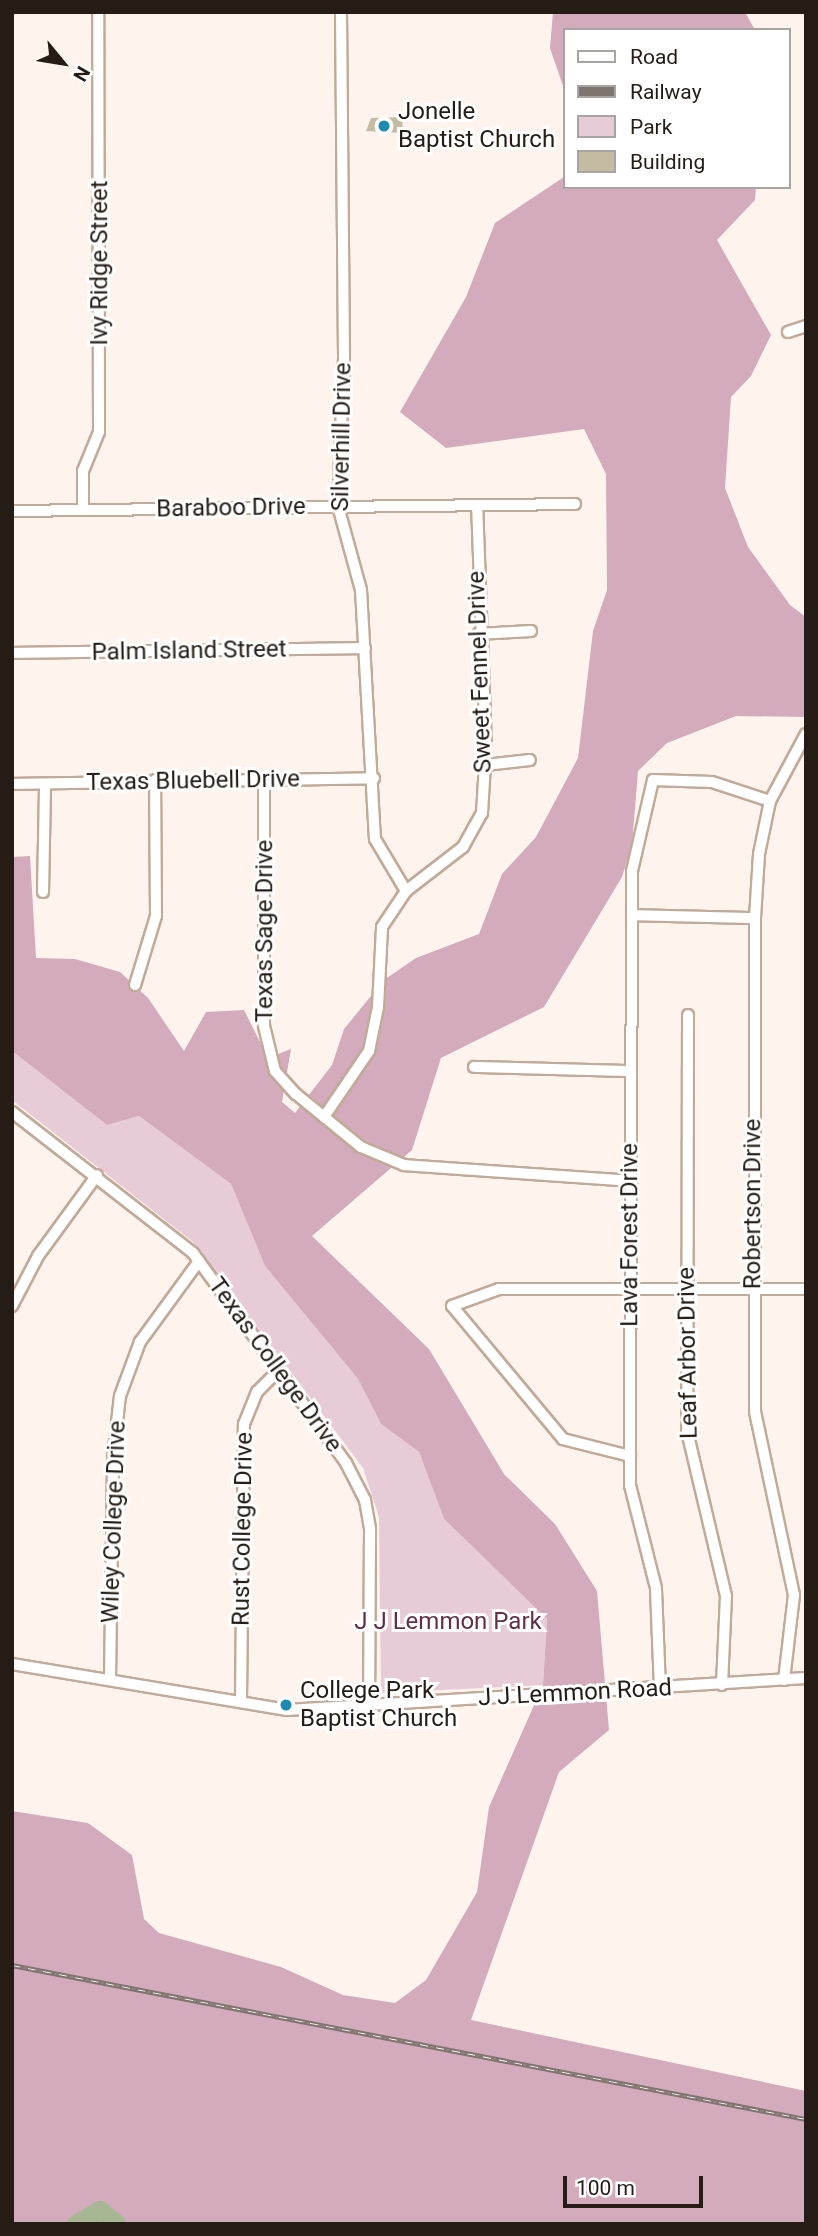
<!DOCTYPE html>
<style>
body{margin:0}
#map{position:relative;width:818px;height:2236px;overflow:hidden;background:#fef4ed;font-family:Roboto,sans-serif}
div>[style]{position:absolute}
.green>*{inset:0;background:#e7ccd8}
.forest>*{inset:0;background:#d3abbd}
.river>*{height:18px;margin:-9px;padding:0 9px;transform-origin:9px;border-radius:9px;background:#a8b793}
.building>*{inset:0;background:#c4bba2}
.roads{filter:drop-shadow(2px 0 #c1aa99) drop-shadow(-2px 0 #c1aa99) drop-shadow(0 2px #c1aa99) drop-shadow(0 -2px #c1aa99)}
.minor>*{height:10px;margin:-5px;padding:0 5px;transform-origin:5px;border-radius:5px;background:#fff}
.rail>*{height:5px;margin-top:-2.5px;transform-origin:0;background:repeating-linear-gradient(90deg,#fff 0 8px,#7e756e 0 16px);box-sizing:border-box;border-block:2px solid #7e756e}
.dots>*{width:19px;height:19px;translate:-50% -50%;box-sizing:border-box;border:4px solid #fff;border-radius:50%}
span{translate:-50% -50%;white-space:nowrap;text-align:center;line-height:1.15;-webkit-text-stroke:6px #fff;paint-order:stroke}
.poi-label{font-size:24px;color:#241c15}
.left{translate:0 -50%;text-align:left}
.street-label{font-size:24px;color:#241c15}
.park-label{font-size:24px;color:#622f49}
.frame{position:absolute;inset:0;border:14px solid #241c15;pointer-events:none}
.legend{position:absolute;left:563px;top:28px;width:228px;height:161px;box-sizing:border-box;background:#fff;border:2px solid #a7a4a1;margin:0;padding:9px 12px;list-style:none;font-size:21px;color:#241c15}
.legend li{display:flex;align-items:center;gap:14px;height:35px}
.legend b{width:35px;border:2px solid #a7a4a1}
.north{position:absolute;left:28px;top:28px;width:70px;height:70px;-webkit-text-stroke:5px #fff;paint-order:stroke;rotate:120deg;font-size:19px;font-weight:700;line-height:28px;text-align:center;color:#241c15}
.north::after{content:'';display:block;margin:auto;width:24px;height:32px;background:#241c15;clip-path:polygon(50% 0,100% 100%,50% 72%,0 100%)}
.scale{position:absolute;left:563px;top:2176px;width:140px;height:32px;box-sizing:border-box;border:4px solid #241c15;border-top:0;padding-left:9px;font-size:21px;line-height:24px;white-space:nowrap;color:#241c15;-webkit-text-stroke:5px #fff;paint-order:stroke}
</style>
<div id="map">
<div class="green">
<div style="clip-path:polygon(12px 1051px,107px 1125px,139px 1116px,231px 1184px,265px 1266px,358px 1379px,381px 1424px,419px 1452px,444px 1519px,547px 1619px,543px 1685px,381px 1693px,379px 1517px,363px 1468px,193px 1242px,12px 1100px)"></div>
</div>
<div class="forest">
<div style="clip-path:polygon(553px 12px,745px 12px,755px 30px,564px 30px,564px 89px,550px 48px)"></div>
<div style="clip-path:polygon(564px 177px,564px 187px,756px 187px,755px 200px,717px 240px,771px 335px,751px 376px,731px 397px,725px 488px,748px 547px,790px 605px,806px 617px,806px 717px,736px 716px,667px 743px,638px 771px,632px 845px,622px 877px,544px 1007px,441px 1058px,412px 1150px,312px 1236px,429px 1349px,504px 1474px,555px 1524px,597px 1591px,609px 1730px,559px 1772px,471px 2020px,806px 2091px,806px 2224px,12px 2224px,12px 1811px,88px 1823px,132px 1855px,144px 1919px,159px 1933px,281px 1967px,343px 1995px,395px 2003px,426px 1980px,477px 1892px,489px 1807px,543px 1685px,547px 1619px,444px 1519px,419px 1452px,381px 1424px,358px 1379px,265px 1266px,231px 1184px,139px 1116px,107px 1125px,12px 1051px,12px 857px,30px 856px,36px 958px,75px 959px,120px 972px,148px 998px,184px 1051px,206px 1012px,244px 1010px,268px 1058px,291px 1049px,282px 1102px,295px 1113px,332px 1065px,344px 1029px,384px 980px,416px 958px,479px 934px,502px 874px,536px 837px,578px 758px,593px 631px,607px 590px,606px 474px,584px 429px,446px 448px,400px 412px,466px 297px,495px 223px)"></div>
</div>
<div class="river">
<div style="left:76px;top:2224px;width:28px;rotate:-30deg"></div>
<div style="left:100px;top:2210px;width:22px;rotate:39deg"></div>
</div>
<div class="building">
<div style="clip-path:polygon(402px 117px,403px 133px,366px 131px,371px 118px)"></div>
</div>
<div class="roads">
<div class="minor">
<div style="left:341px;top:12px;width:346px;rotate:89.5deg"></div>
<div style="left:344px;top:358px;width:148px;rotate:92.3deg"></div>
<div style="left:338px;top:506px;width:87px;rotate:74.7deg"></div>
<div style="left:361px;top:590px;width:249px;rotate:86.8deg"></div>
<div style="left:375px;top:839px;width:61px;rotate:59.2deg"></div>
<div style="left:788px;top:332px;width:19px;rotate:-18deg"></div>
<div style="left:83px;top:510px;width:39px;rotate:-90deg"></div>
<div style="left:83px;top:471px;width:42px;rotate:-67.7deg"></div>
<div style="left:99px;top:432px;width:420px;rotate:-90.1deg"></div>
<div style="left:12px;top:511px;width:563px;rotate:-0.71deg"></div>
<div style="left:478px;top:634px;width:53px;rotate:-3.2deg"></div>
<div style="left:12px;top:653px;width:353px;rotate:-0.8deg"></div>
<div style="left:485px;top:765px;width:45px;rotate:-6.3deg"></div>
<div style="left:264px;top:778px;width:248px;rotate:90deg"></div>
<div style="left:264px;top:1026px;width:46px;rotate:76.3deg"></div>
<div style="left:275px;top:1071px;width:31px;rotate:48deg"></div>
<div style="left:296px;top:1094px;width:84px;rotate:39.2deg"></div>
<div style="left:361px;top:1147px;width:47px;rotate:22.7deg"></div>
<div style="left:404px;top:1165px;width:228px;rotate:4deg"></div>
<div style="left:12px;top:784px;width:362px;rotate:-0.9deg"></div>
<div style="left:43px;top:892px;width:107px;rotate:-88.9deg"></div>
<div style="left:632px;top:915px;width:123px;rotate:1.4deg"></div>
<div style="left:135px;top:985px;width:72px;rotate:-73.1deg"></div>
<div style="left:156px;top:916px;width:136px;rotate:-90.4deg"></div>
<div style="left:688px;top:1015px;width:416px;rotate:90.1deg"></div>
<div style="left:687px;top:1431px;width:170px;rotate:76.7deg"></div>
<div style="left:726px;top:1596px;width:89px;rotate:92.6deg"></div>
<div style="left:474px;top:1067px;width:157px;rotate:1.5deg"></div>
<div style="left:12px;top:1112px;width:229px;rotate:37.9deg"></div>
<div style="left:193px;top:1253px;width:260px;rotate:53.9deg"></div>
<div style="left:346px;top:1463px;width:42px;rotate:62.8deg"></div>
<div style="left:365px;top:1500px;width:29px;rotate:80deg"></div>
<div style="left:370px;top:1529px;width:176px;rotate:90.3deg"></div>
<div style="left:324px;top:1117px;width:80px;rotate:-55.7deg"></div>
<div style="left:369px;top:1051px;width:45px;rotate:-78.4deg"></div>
<div style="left:378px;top:1007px;width:80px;rotate:-87.1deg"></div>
<div style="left:382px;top:927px;width:43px;rotate:-56.3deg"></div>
<div style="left:406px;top:891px;width:72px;rotate:-37.7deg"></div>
<div style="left:463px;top:847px;width:39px;rotate:-61deg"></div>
<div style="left:482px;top:813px;width:65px;rotate:-86.5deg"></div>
<div style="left:486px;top:748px;width:242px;rotate:-92.1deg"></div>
<div style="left:12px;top:1306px;width:56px;rotate:-62.5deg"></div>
<div style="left:38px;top:1256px;width:100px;rotate:-53.9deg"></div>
<div style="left:630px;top:1456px;width:69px;rotate:-165.8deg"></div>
<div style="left:563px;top:1439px;width:173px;rotate:-129.8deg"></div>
<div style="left:452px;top:1306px;width:50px;rotate:-19.9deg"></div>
<div style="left:499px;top:1289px;width:307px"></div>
<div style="left:12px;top:1664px;width:279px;rotate:9.5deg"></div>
<div style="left:287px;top:1710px;width:520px;rotate:-3.53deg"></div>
<div style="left:110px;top:1680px;width:222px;rotate:-89.2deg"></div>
<div style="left:113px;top:1458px;width:62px;rotate:-83.6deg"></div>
<div style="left:120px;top:1396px;width:58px;rotate:-69.7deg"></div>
<div style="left:140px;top:1342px;width:100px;rotate:-53.9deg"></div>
<div style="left:784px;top:1680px;width:86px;rotate:-83.3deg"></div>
<div style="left:794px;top:1595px;width:188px;rotate:-102deg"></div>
<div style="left:755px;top:1411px;width:493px;rotate:-90deg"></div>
<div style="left:755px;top:918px;width:64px;rotate:-86.4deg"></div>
<div style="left:759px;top:854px;width:54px;rotate:-78.3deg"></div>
<div style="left:770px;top:801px;width:76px;rotate:-61.8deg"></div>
<div style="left:660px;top:1689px;width:101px;rotate:-92.3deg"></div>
<div style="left:656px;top:1588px;width:106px;rotate:-104.2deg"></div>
<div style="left:630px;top:1485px;width:614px;rotate:-89.81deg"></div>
<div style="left:632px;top:871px;width:93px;rotate:-77deg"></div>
<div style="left:653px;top:780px;width:59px;rotate:1.9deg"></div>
<div style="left:712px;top:782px;width:61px;rotate:18.1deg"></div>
<div style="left:241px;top:1701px;width:277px;rotate:-89.4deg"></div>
<div style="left:244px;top:1424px;width:35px;rotate:-68deg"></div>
<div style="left:257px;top:1392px;width:31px;rotate:-45deg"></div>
</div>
</div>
<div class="rail">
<div style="left:12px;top:1965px;width:809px;rotate:10.98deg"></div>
</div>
<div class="dots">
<div style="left:384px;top:126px;background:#1d8bb1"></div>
<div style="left:286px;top:1705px;background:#1d8bb1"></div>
</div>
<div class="poi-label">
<span class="left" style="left:398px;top:126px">Jonelle<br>Baptist Church</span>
<span class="left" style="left:300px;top:1705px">College Park<br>Baptist Church</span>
</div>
<div class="street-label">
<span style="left:100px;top:263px;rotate:-90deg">Ivy Ridge Street</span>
<span style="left:342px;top:437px;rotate:-89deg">Silverhill Drive</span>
<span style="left:231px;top:508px;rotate:-1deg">Baraboo Drive</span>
<span style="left:189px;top:651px;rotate:-1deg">Palm Island Street</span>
<span style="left:480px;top:672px;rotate:-92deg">Sweet Fennel Drive</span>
<span style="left:193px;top:781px;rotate:-1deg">Texas Bluebell Drive</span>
<span style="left:265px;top:931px;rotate:-90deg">Texas Sage Drive</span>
<span style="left:753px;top:1204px;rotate:-90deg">Robertson Drive</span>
<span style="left:630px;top:1235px;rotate:-90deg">Lava Forest Drive</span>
<span style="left:688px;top:1353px;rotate:-91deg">Leaf Arbor Drive</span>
<span style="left:275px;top:1365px;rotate:54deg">Texas College Drive</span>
<span style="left:114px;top:1522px;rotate:-88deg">Wiley College Drive</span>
<span style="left:243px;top:1529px;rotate:-89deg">Rust College Drive</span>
<span style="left:575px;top:1693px;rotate:-3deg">J J Lemmon Road</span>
</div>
<div class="park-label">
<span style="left:448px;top:1622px">J J Lemmon Park</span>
</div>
<div class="frame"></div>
<ul class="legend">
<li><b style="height:9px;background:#fff"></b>Road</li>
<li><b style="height:9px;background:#7e756e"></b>Railway</li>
<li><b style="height:19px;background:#e7ccd8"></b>Park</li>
<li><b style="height:19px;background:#c4bba2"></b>Building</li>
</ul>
<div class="north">N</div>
<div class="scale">100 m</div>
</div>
